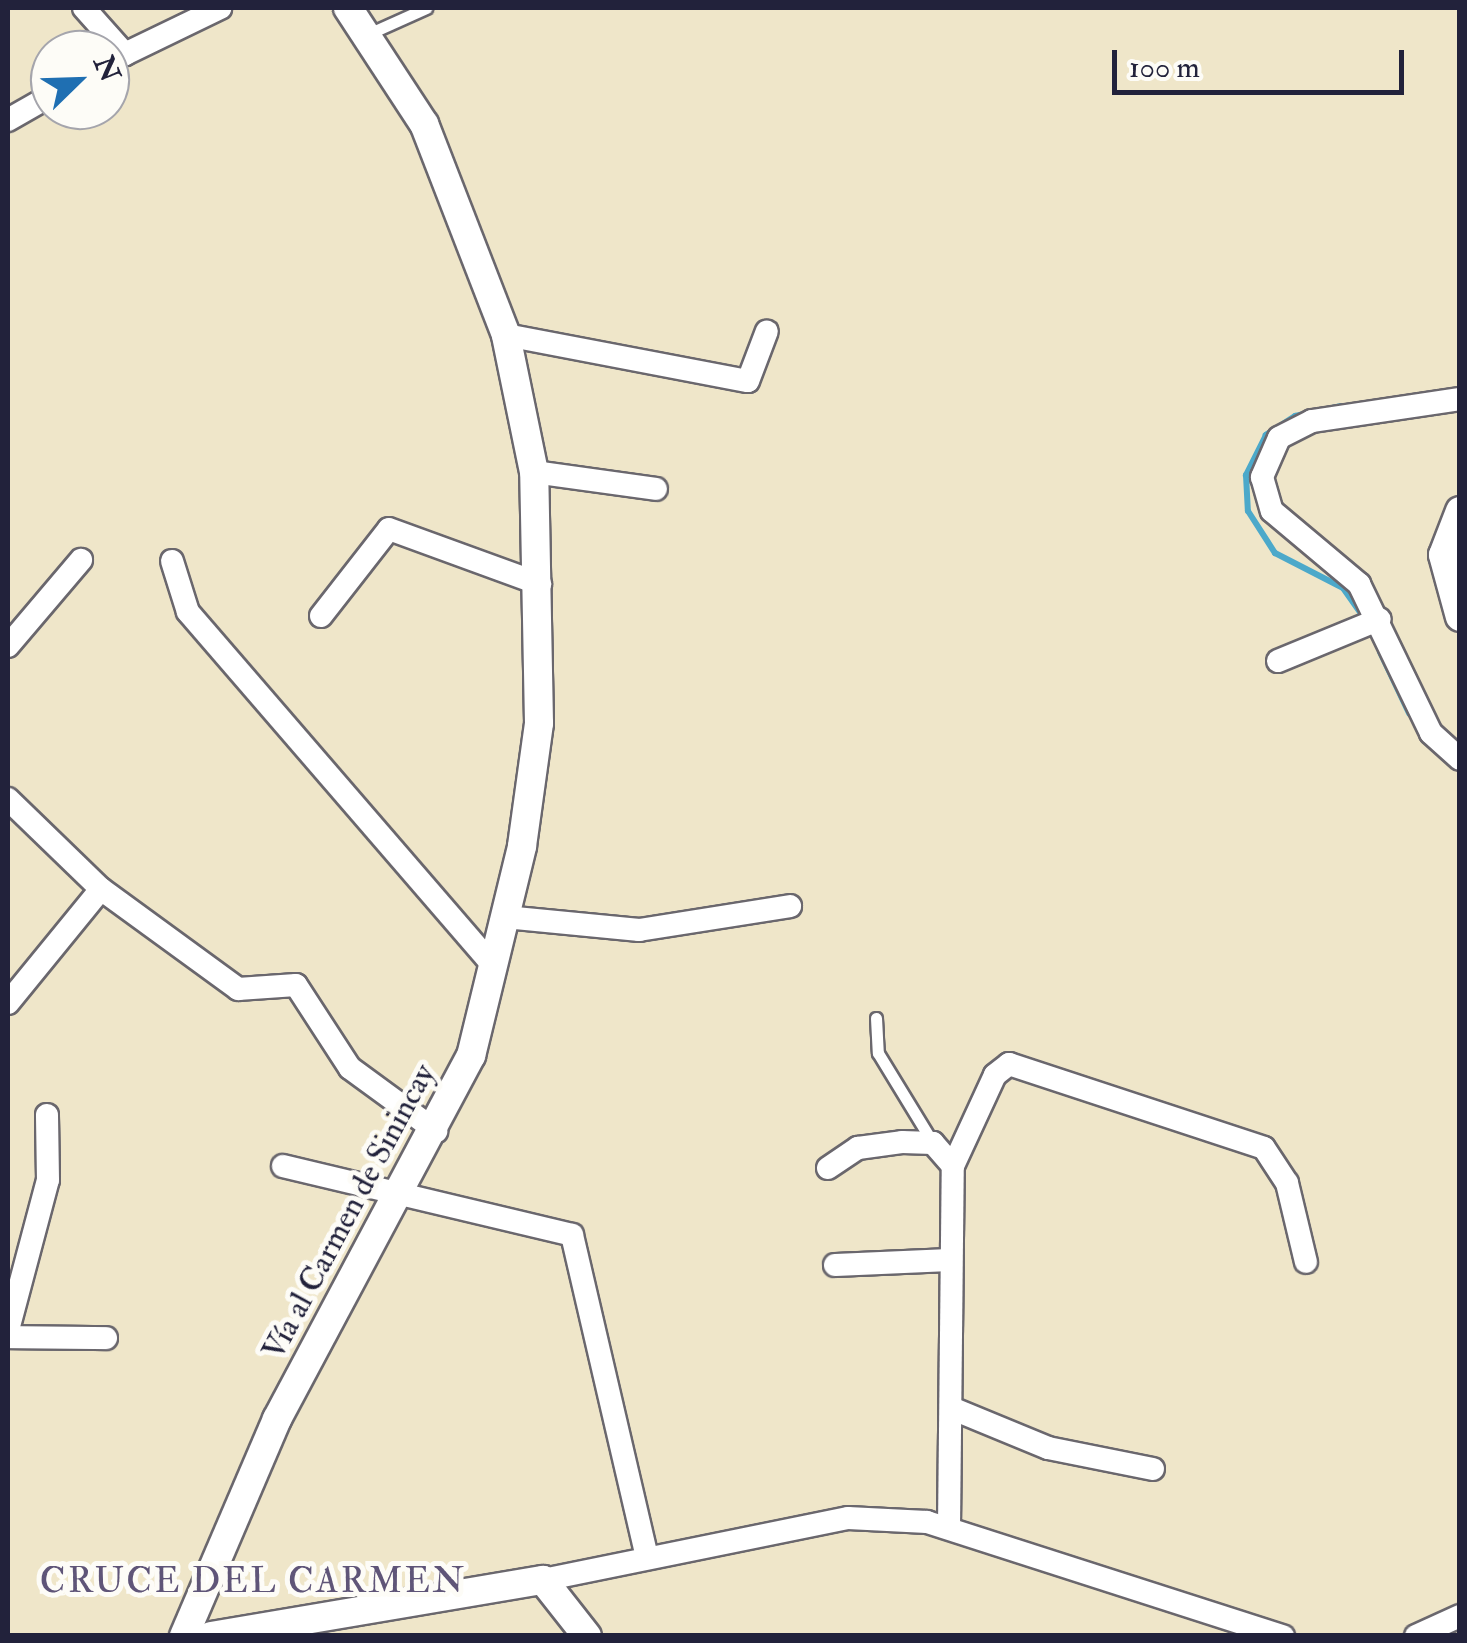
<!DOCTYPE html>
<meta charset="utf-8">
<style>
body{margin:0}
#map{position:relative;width:1467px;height:1643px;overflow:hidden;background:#efe6c9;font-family:"IM FELL Double Pica",serif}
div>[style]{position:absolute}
.stream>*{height:6px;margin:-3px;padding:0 3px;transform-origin:3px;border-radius:3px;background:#4ca9ca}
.roads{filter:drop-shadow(2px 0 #6a676d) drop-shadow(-2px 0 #6a676d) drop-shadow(0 2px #6a676d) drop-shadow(0 -2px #6a676d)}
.service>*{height:11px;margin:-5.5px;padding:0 5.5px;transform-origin:5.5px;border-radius:5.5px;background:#fff}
.minor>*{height:22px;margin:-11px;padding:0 11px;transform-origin:11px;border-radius:11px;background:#fff}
.tertiary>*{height:28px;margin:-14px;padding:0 14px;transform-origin:14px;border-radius:14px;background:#fff}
span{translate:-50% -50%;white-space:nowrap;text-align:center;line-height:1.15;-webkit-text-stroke:10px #fdfcf7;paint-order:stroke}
.street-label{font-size:32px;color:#22223b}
.neighbourhood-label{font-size:35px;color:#5f5578;letter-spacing:2.5px}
.frame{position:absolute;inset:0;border:10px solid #22223b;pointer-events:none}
.north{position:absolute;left:30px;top:30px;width:100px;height:100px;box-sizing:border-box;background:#fdfcf7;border:2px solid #a5a5ac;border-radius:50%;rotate:67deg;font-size:28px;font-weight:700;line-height:40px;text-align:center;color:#22223b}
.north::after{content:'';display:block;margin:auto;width:35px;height:45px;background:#1f6fb2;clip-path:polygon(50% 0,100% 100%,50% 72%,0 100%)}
.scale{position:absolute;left:1112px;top:50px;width:292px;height:45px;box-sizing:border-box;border:5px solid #22223b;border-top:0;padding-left:12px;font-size:30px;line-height:35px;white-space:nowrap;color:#22223b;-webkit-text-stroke:8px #fdfcf7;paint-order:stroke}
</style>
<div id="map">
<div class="stream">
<div style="left:1341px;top:406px;width:47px;rotate:167.7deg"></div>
<div style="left:1295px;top:416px;width:35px;rotate:147deg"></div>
<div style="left:1266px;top:435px;width:45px;rotate:116.6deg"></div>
<div style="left:1246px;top:475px;width:36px;rotate:87deg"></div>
<div style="left:1248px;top:511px;width:50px;rotate:57.3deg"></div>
<div style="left:1275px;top:553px;width:76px;rotate:27.2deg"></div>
<div style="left:1343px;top:588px;width:38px;rotate:55deg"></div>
<div style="left:1380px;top:652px;width:68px;rotate:64.6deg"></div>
<div style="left:1460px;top:1060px;width:97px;rotate:90deg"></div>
</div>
<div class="roads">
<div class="service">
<div style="left:366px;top:35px;width:66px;rotate:-24.2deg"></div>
<div style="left:876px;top:1018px;width:35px;rotate:87deg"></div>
<div style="left:878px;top:1053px;width:105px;rotate:58.6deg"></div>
</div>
<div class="minor">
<div style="left:84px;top:8px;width:62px;rotate:48.3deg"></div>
<div style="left:125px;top:54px;width:106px;rotate:-25.8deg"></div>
<div style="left:8px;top:120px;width:48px;rotate:-29.7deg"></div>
<div style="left:506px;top:335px;width:246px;rotate:10.8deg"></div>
<div style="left:748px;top:381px;width:53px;rotate:-69.2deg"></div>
<div style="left:1460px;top:399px;width:150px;rotate:171.5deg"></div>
<div style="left:1312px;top:421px;width:37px;rotate:153deg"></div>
<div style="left:1279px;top:438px;width:43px;rotate:113.6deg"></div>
<div style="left:1262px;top:477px;width:35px;rotate:74deg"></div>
<div style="left:1272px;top:511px;width:114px;rotate:40deg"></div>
<div style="left:1359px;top:584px;width:165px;rotate:64.2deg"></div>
<div style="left:1431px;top:733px;width:39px;rotate:42deg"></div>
<div style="left:534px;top:472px;width:123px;rotate:7.9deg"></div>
<div style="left:172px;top:561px;width:53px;rotate:72.6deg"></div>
<div style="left:188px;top:612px;width:467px;rotate:49.2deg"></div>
<div style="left:321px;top:616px;width:110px;rotate:-52deg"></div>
<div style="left:389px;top:529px;width:161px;rotate:20deg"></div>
<div style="left:8px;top:646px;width:113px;rotate:-49.7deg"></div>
<div style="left:1278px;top:661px;width:110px;rotate:-22.4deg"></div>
<div style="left:8px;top:799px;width:129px;rotate:44.1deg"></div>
<div style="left:101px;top:889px;width:170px;rotate:36.1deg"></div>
<div style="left:238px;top:989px;width:58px;rotate:-3.9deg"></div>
<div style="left:296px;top:985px;width:99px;rotate:57deg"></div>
<div style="left:350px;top:1068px;width:107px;rotate:36.2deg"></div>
<div style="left:505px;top:917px;width:135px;rotate:5.5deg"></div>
<div style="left:639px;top:930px;width:153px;rotate:-9deg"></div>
<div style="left:8px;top:1003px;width:147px;rotate:-50.8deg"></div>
<div style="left:283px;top:1166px;width:297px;rotate:13.4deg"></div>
<div style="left:572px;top:1235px;width:326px;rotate:76.9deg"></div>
<div style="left:828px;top:1168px;width:36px;rotate:-34deg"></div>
<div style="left:858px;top:1148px;width:44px;rotate:-7.8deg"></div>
<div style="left:902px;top:1142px;width:31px;rotate:2deg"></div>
<div style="left:933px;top:1143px;width:30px;rotate:49deg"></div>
<div style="left:835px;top:1265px;width:115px;rotate:-2.5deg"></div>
<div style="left:8px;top:1330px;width:155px;rotate:-75.1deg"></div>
<div style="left:48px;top:1180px;width:65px;rotate:-90.9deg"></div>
<div style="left:8px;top:1337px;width:98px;rotate:0.6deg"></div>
<div style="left:951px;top:1408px;width:105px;rotate:22.4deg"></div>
<div style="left:1048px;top:1448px;width:107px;rotate:11.3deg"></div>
<div style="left:949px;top:1526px;width:360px;rotate:-89.4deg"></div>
<div style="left:953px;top:1166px;width:100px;rotate:-65.2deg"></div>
<div style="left:995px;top:1075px;width:18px;rotate:-38deg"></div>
<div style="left:1009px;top:1064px;width:268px;rotate:18.2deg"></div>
<div style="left:1264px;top:1148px;width:42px;rotate:56.7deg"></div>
<div style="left:1287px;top:1183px;width:81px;rotate:76.5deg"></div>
<div style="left:543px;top:1580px;width:311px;rotate:-11.5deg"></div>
<div style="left:848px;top:1518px;width:79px;rotate:2.9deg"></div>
<div style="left:927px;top:1522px;width:374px;rotate:17.8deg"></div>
<div style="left:1416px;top:1636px;width:48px;rotate:-24.4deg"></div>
</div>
<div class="tertiary">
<div style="left:1460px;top:511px;width:47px;rotate:111.1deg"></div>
<div style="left:1443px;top:555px;width:64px;rotate:74.7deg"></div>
<div style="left:184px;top:1636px;width:236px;rotate:-66.8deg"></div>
<div style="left:277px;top:1419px;width:412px;rotate:-61.9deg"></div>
<div style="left:471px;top:1056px;width:216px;rotate:-76.3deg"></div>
<div style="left:522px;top:846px;width:124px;rotate:-82.1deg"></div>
<div style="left:539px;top:723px;width:251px;rotate:-91.1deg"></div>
<div style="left:534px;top:472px;width:140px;rotate:-101.6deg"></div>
<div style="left:506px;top:335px;width:226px;rotate:-111.2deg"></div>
<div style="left:424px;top:124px;width:139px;rotate:-123.2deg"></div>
<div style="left:211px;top:1636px;width:337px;rotate:-9.6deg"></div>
<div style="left:543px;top:1580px;width:71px;rotate:51.8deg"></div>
</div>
</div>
<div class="street-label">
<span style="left:349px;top:1212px;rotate:-62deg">Vía al Carmen de Sinincay</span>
</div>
<div class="neighbourhood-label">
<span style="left:253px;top:1581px">CRUCE DEL CARMEN</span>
</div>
<div class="frame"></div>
<div class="north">N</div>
<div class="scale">100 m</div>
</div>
